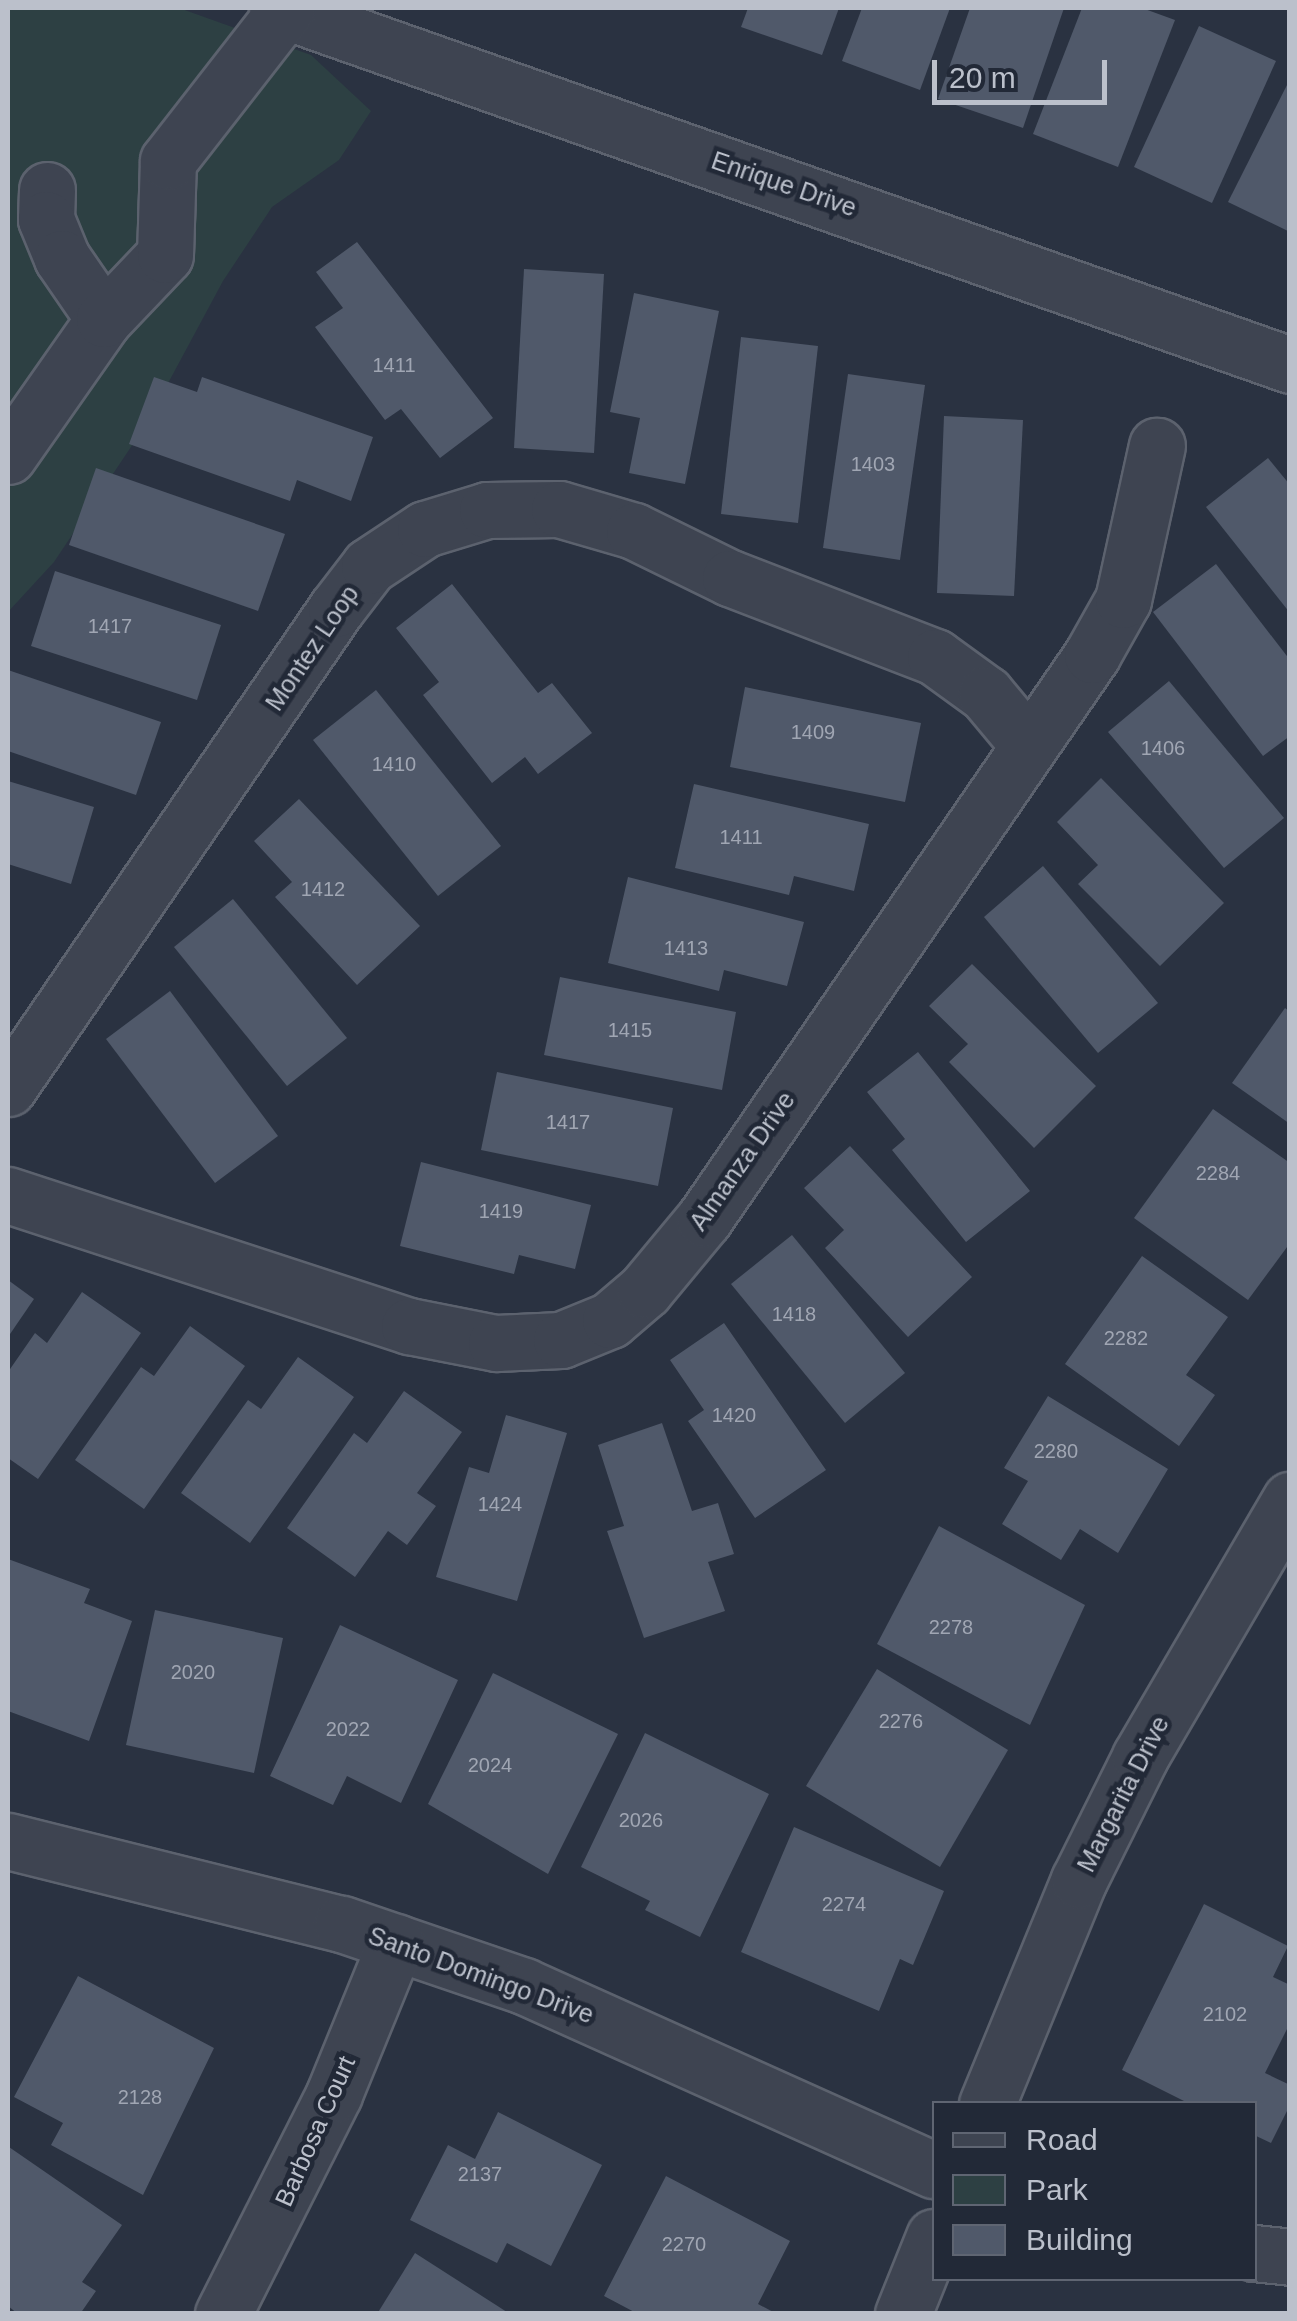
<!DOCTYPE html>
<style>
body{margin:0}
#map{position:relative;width:1297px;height:2321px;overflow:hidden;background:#2a3241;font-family:Helvetica,sans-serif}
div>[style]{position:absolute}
.green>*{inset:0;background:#2d4043}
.building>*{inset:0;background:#50596a}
.roads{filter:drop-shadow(2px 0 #5c626e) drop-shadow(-2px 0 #5c626e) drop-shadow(0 2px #5c626e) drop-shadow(0 -2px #5c626e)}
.minor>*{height:55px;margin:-27.5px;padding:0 27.5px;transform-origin:27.5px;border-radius:27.5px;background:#3e4451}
span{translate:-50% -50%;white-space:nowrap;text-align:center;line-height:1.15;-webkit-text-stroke:9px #222937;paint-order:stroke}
.number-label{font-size:20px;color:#a0a6b3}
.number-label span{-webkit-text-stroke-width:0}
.street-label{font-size:25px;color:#bbc0cb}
.frame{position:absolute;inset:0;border:10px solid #bbc0cb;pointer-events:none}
.legend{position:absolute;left:932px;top:2101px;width:325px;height:180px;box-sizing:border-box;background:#222937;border:2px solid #5f6572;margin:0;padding:12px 18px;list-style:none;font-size:30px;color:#bbc0cb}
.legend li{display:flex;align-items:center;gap:20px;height:50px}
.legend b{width:50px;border:2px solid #5f6572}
.scale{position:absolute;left:932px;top:60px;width:175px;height:45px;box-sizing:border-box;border:5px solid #bbc0cb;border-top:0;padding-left:12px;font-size:30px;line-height:35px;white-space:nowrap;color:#bbc0cb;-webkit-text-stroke:8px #222937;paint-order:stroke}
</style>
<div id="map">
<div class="green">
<div style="clip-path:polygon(8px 8px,179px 8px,311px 55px,371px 111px,339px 160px,272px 207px,223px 281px,145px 426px,54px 562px,8px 612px)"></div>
</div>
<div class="building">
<div style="clip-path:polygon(748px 8px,839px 8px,822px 55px,741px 27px)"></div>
<div style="clip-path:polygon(862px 8px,950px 8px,920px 90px,842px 61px)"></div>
<div style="clip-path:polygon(970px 8px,1064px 8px,1023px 128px,938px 99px)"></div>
<div style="clip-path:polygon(1082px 8px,1142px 8px,1175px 20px,1118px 167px,1033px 134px)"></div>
<div style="clip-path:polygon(1199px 26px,1276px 61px,1212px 203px,1134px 167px)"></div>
<div style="clip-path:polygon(1290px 79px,1290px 232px,1228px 202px)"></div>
<div style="clip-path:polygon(357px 242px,493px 418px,440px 458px,401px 409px,385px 420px,315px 327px,343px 308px,316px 272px)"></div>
<div style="clip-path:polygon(524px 269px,604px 274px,594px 453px,514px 448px)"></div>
<div style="clip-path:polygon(634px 293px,719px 311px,685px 484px,629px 473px,640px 418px,610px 412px)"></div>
<div style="clip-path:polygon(741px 337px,818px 346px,798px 523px,721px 514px)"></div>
<div style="clip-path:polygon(848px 374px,925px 385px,900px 560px,823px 548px)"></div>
<div style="clip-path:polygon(154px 377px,197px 392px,202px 377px,373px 437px,351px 501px,297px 480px,290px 501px,129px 444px)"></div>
<div style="clip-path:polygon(944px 416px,1023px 420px,1014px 596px,937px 593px)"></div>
<div style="clip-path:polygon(1268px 458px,1290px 485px,1290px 613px,1206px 507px)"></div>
<div style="clip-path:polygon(96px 468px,285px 534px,258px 611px,69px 545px)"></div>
<div style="clip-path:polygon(1216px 564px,1290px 660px,1290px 736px,1263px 756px,1153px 612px)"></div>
<div style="clip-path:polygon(55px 571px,221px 625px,197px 700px,31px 646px)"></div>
<div style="clip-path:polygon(452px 584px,538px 693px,552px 683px,592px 733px,538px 774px,525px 757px,492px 783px,423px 695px,439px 682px,396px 628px)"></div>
<div style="clip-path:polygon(8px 670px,161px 722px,136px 795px,8px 751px)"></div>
<div style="clip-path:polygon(1169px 681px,1284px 818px,1224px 868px,1108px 732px)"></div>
<div style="clip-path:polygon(745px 687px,921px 723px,905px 802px,730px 767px)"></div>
<div style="clip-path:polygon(376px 690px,501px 846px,438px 896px,313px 740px)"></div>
<div style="clip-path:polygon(1101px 778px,1224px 903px,1160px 966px,1078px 884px,1098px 865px,1057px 822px)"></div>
<div style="clip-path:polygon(8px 781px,94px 807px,71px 884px,8px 864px)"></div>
<div style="clip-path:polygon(694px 784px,869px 824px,854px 891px,794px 876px,789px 895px,675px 868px)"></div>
<div style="clip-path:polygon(299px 799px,420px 926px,357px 985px,275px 897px,292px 882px,254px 841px)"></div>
<div style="clip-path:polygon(1043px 866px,1158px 1003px,1098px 1053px,984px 917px)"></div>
<div style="clip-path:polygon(628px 877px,804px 922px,787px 986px,724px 970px,719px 991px,608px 963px)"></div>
<div style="clip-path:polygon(233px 899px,347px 1038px,287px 1086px,174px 947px)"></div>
<div style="clip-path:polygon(972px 964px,1096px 1086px,1034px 1148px,949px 1062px,968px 1044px,929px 1006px)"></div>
<div style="clip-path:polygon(560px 977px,736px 1012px,722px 1090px,544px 1055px)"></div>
<div style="clip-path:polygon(170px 991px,278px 1136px,215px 1183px,106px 1039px)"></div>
<div style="clip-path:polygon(1285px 1008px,1290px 1012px,1290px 1124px,1232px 1083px)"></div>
<div style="clip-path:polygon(918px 1052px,1030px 1191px,966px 1242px,892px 1150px,905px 1139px,867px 1092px)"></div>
<div style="clip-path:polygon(497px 1072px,673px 1108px,658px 1186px,481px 1150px)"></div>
<div style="clip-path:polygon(1213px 1109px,1290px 1163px,1290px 1243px,1248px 1300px,1134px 1218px)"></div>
<div style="clip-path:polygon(850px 1146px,972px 1277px,908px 1337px,825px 1248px,844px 1230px,804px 1188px)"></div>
<div style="clip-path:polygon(421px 1162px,591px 1205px,575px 1269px,519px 1255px,514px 1274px,400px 1246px)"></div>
<div style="clip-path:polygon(792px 1235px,905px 1373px,845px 1423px,731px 1284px)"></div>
<div style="clip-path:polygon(1142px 1256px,1228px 1317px,1186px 1375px,1215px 1395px,1179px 1446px,1065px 1364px)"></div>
<div style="clip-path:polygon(8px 1280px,34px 1299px,8px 1337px)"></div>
<div style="clip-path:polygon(82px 1292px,141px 1333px,38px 1479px,8px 1458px,8px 1372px,35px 1333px,47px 1343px)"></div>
<div style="clip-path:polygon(724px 1323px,826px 1470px,755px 1518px,688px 1421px,704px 1410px,670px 1360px)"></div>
<div style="clip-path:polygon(190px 1326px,245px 1366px,144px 1509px,75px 1460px,141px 1367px,154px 1376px)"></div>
<div style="clip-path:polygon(298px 1357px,354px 1397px,250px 1543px,181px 1493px,248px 1400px,261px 1409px)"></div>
<div style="clip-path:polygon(404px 1391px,462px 1432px,417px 1493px,436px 1506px,407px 1545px,388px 1531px,355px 1577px,287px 1528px,354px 1433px,367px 1443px)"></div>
<div style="clip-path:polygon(1048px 1396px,1168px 1469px,1118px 1553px,1080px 1529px,1061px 1560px,1002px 1524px,1028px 1481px,1004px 1468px)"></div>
<div style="clip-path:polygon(506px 1415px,567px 1433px,517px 1601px,436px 1577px,469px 1467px,489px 1473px)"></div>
<div style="clip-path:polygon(662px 1423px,692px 1511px,718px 1503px,734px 1554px,708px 1562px,725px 1611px,644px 1638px,607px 1531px,624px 1526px,598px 1445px)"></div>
<div style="clip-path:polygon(939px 1526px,1085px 1605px,1030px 1725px,877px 1644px)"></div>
<div style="clip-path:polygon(8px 1559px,90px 1589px,84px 1603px,132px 1621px,89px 1741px,8px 1711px)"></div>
<div style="clip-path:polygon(155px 1610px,283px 1638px,254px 1773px,126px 1745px)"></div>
<div style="clip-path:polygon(340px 1625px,458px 1680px,401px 1803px,347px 1776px,333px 1805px,270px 1776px)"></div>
<div style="clip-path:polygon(877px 1669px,1008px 1750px,940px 1867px,806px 1786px)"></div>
<div style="clip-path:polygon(493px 1673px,618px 1734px,548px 1874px,428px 1804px)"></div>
<div style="clip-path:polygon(645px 1733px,769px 1794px,700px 1937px,645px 1910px,650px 1901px,581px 1867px)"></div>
<div style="clip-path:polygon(794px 1827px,944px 1891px,913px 1965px,900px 1959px,879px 2011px,741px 1952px)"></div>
<div style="clip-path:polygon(1204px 1904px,1288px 1946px,1273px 1977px,1290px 1985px,1290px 2023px,1265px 2073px,1290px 2085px,1290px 2105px,1271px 2143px,1254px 2135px,1254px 2104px,1190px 2104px,1122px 2070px)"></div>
<div style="clip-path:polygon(78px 1976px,214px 2048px,143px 2195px,51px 2145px,63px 2123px,14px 2097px)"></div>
<div style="clip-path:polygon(498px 2112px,602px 2165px,551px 2266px,507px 2243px,497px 2263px,410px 2220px,448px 2145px,475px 2159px)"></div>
<div style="clip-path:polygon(9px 2147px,122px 2225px,82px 2282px,96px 2291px,80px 2314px,18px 2314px,8px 2306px)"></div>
<div style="clip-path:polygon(666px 2176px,790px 2241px,758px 2304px,777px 2314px,638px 2314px,604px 2296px)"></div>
<div style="clip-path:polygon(415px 2253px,510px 2314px,377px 2314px)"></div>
</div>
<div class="roads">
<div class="minor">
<div style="left:277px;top:8px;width:1074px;rotate:19.41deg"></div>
<div style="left:47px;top:190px;width:29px;rotate:92deg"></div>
<div style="left:46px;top:219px;width:42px;rotate:67.7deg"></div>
<div style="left:62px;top:258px;width:74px;rotate:55.5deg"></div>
<div style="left:8px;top:456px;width:167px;rotate:-55deg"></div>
<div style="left:104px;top:319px;width:88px;rotate:-46.4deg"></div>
<div style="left:165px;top:255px;width:94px;rotate:-88.2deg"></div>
<div style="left:168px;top:161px;width:194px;rotate:-52.1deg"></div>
<div style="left:8px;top:1088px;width:581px;rotate:-55.6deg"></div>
<div style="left:336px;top:609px;width:54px;rotate:-52.5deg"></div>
<div style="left:369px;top:566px;width:67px;rotate:-33.5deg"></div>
<div style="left:425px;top:529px;width:65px;rotate:-17deg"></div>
<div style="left:487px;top:510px;width:72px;rotate:-0.8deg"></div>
<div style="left:559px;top:509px;width:78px;rotate:16.3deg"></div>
<div style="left:634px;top:531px;width:107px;rotate:26.1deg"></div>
<div style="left:730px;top:578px;width:220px;rotate:21.1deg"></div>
<div style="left:935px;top:657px;width:63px;rotate:36deg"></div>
<div style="left:986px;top:694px;width:62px;rotate:50.2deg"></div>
<div style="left:8px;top:1195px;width:422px;rotate:18.1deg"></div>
<div style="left:409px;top:1326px;width:89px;rotate:11.1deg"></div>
<div style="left:496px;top:1343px;width:65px;rotate:-2.6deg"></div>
<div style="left:561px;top:1340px;width:53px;rotate:-22.2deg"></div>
<div style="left:610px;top:1320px;width:46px;rotate:-40.6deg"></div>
<div style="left:645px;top:1290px;width:92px;rotate:-50.3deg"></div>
<div style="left:704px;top:1219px;width:685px;rotate:-55.47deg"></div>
<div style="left:1092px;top:655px;width:63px;rotate:-60.6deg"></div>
<div style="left:1123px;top:600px;width:158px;rotate:-77.6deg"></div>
<div style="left:8px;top:1841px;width:344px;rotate:14deg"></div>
<div style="left:342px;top:1924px;width:192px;rotate:18.8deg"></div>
<div style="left:524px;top:1986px;width:449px;rotate:24.2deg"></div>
<div style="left:987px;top:2104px;width:242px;rotate:-67.7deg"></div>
<div style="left:1079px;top:1880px;width:137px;rotate:-63.6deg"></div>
<div style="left:1140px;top:1757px;width:298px;rotate:-59.7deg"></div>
<div style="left:1254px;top:2253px;width:36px;rotate:6deg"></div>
<div style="left:223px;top:2314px;width:246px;rotate:-63.2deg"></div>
<div style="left:334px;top:2094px;width:164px;rotate:-67.8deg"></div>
<div style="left:903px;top:2314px;width:83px;rotate:-68.1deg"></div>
</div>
</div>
<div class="number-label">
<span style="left:394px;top:365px">1411</span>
<span style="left:873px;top:464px">1403</span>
<span style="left:110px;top:626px">1417</span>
<span style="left:813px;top:732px">1409</span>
<span style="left:1163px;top:748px">1406</span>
<span style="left:394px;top:764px">1410</span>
<span style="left:741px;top:837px">1411</span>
<span style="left:323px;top:889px">1412</span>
<span style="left:686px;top:948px">1413</span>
<span style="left:630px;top:1030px">1415</span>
<span style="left:568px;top:1122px">1417</span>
<span style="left:1218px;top:1173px">2284</span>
<span style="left:501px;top:1211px">1419</span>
<span style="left:794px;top:1314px">1418</span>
<span style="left:1126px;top:1338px">2282</span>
<span style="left:734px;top:1415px">1420</span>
<span style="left:1056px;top:1451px">2280</span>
<span style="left:500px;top:1504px">1424</span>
<span style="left:951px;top:1627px">2278</span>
<span style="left:193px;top:1672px">2020</span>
<span style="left:901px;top:1721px">2276</span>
<span style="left:348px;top:1729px">2022</span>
<span style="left:490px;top:1765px">2024</span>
<span style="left:641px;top:1820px">2026</span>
<span style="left:844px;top:1904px">2274</span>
<span style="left:1225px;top:2014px">2102</span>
<span style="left:140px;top:2097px">2128</span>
<span style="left:480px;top:2174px">2137</span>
<span style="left:684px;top:2244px">2270</span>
</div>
<div class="street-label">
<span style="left:784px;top:184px;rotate:19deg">Enrique Drive</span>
<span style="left:312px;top:648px;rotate:-56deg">Montez Loop</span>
<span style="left:742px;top:1161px;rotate:-55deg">Almanza Drive</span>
<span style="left:1123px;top:1794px;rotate:-63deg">Margarita Drive</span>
<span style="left:481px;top:1975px;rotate:20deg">Santo Domingo Drive</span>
<span style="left:315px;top:2131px;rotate:-66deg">Barbosa Court</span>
</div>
<div class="frame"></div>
<ul class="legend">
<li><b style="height:12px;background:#3e4451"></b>Road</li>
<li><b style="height:28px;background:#2d4043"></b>Park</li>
<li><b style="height:28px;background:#50596a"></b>Building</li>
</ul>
<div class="scale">20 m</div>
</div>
